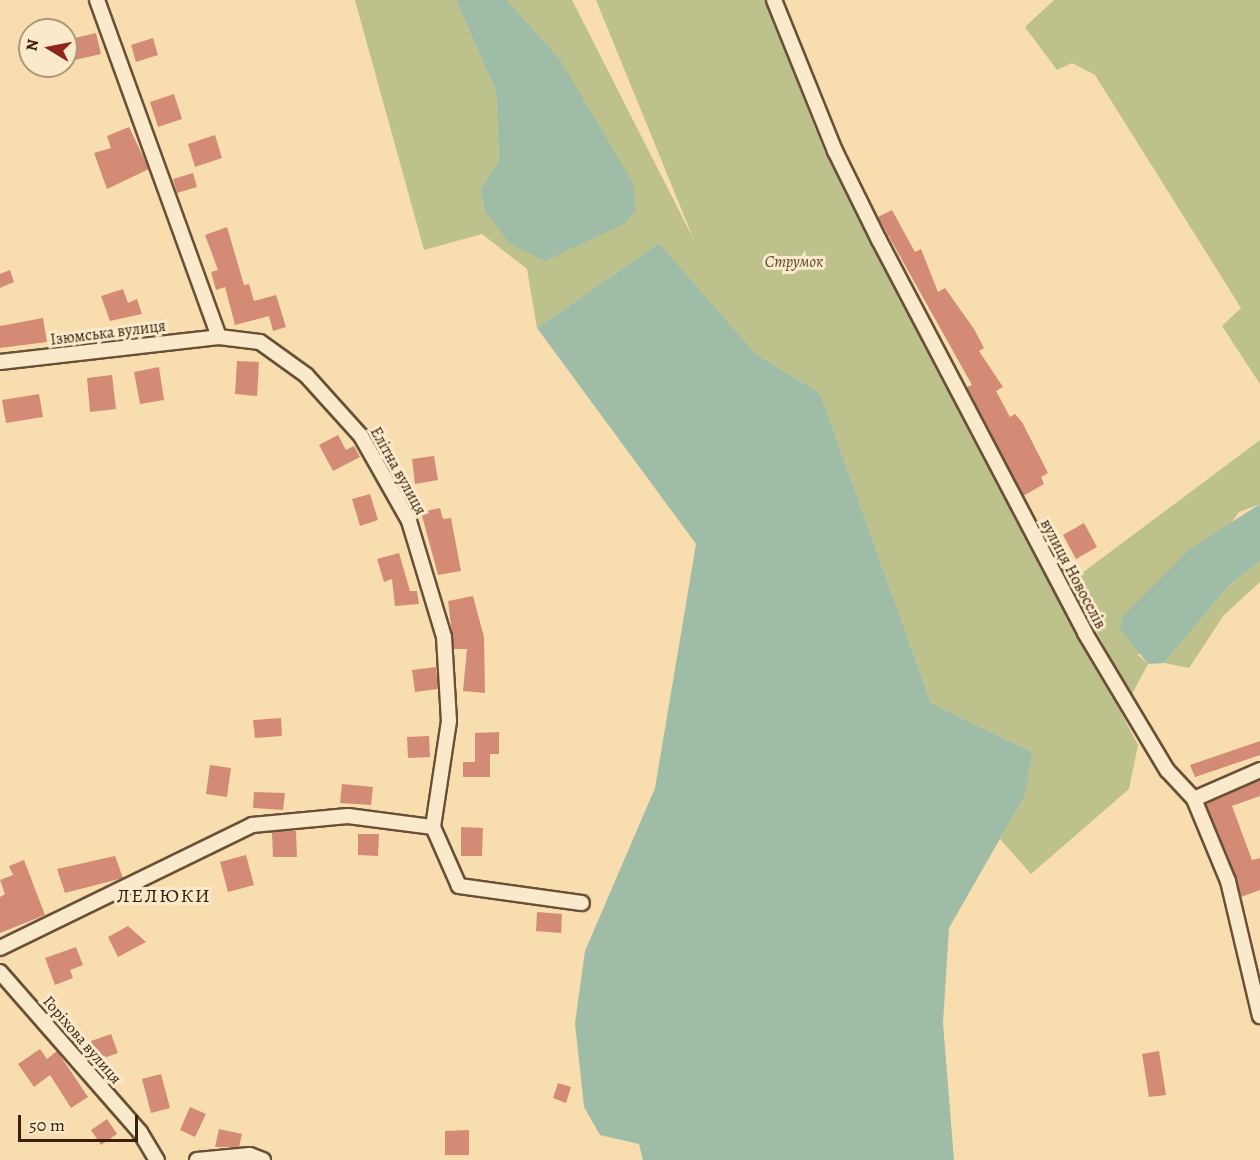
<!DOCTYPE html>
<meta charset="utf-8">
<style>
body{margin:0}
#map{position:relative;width:1260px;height:1160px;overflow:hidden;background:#f8ddaf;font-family:Alegreya,serif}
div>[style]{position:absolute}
.green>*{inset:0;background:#bdc18b}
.water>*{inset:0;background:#9fbda6}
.building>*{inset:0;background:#d48b76}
.roads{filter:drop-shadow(2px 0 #695036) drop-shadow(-2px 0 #695036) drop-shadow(0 2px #695036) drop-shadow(0 -2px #695036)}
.minor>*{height:14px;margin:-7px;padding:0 7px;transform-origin:7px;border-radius:7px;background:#fae9cb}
span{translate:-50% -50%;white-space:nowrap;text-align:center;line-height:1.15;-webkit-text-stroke:6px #fae9cb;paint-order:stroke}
.park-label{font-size:16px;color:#5a492d;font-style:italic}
.street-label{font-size:16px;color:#39210e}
.quarter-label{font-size:20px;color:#39210e;letter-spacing:1.5px}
.north{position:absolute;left:18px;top:18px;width:60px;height:60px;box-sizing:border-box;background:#fae9cb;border:2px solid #ad997f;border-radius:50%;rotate:280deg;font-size:16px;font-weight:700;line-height:24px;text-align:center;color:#39210e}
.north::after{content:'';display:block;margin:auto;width:21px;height:27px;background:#8f2418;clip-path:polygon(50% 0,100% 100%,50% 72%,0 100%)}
.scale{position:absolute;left:18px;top:1115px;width:120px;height:27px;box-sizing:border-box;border:3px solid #39210e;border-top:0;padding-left:8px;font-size:18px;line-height:21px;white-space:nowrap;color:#39210e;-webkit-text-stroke:4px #fae9cb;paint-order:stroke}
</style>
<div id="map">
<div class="green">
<div style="clip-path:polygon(355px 0,456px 0,496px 92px,499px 162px,480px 190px,485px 211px,559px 58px,507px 0,572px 0,694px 240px,596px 0,765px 0,825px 153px,1138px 745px,1129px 789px,1031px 874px,1000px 839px,1024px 796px,1032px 752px,931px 703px,820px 393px,756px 354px,659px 243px,537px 328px,527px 269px,482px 234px,424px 250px)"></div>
<div style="clip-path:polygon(1054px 0,1260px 0,1260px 384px,1222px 326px,1241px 308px,1095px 75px,1072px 63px,1057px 70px,1025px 27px)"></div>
<div style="clip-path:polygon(1260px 440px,1260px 504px,1239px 512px,1138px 655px,1148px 664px,1131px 696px,1070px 582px)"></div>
<div style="clip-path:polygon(1260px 561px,1260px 582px,1224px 615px,1189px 668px,1164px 663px,1228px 587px)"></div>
</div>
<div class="water">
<div style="clip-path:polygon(456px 0,507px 0,559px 58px,633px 183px,636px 210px,624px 224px,545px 261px,510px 244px,485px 211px,480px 190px,499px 161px,496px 92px)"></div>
<div style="clip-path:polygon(659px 243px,756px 354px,820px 393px,931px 703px,1032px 752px,1025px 795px,949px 928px,943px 1023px,954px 1160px,643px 1160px,639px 1144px,600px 1135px,584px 1107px,575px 1023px,585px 951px,655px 788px,696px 544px,537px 328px)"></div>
<div style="clip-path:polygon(1260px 504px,1260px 561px,1228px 587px,1164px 663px,1148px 664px,1120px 629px,1122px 617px,1190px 549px)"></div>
</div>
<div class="building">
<div style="clip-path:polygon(96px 33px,101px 54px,66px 62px,66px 40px)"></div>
<div style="clip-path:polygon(153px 38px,158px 55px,136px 62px,131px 45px)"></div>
<div style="clip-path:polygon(174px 94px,182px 119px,158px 127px,150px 102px)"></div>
<div style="clip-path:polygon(129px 127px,149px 169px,107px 189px,94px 153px,111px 148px,107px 136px)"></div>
<div style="clip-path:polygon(215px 135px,222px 158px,195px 167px,188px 144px)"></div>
<div style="clip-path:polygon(193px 173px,197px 187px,177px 193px,173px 179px)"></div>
<div style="clip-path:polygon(892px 210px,915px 252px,921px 249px,938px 292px,945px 288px,974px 329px,984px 348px,979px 351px,1003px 387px,996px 391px,1010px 417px,1015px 414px,1022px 422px,1048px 473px,1041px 477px,1044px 484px,1023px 496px,967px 387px,972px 385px,878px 217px)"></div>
<div style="clip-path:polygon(227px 227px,244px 285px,249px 284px,254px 301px,276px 295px,286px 327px,273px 331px,269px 316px,235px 325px,225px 287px,216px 290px,211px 272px,218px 270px,205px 235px)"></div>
<div style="clip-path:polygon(10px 270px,14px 282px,0 288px,0 274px)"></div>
<div style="clip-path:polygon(123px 289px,128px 303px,137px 299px,142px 314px,110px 321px,101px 296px)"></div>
<div style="clip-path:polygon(43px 318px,47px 342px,0 348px,0 326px)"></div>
<div style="clip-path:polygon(237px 361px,259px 362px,257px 396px,235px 394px)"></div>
<div style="clip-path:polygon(159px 367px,164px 400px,140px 404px,134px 372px)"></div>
<div style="clip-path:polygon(112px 375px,116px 409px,90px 412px,87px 378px)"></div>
<div style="clip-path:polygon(39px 394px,43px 417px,6px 423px,2px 400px)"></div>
<div style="clip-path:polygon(338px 435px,346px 450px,354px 446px,360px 457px,333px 471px,319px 445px)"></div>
<div style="clip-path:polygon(434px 456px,438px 480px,415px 484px,412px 459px)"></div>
<div style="clip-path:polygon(370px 494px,378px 520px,360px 526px,352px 499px)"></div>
<div style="clip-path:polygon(440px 508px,443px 519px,451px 518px,461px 571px,438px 575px,421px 512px)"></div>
<div style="clip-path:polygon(1084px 523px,1097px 547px,1076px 559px,1063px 535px)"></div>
<div style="clip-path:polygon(399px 553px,410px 591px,417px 591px,419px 604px,395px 606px,392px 579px,384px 582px,377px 559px)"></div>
<div style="clip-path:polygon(473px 596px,484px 637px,485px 693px,463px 691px,467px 649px,454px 649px,448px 601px)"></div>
<div style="clip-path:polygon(436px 667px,438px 689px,415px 692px,412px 670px)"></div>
<div style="clip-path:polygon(281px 718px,282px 736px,255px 738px,253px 720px)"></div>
<div style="clip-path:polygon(499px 732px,499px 754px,490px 754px,490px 777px,463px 777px,463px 762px,475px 762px,475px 733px)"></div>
<div style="clip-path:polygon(429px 736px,430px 757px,408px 758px,407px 737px)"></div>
<div style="clip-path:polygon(1260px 741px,1260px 755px,1195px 777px,1190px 765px)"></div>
<div style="clip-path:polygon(210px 765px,231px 768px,227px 797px,206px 794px)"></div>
<div style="clip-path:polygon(1260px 780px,1260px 796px,1232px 806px,1252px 860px,1260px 858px,1260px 890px,1241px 897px,1206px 804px)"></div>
<div style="clip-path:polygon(342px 784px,373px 787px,371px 805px,340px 803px)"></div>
<div style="clip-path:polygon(254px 792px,285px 793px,283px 810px,253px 808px)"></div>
<div style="clip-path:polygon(461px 827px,483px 828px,482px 856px,461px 856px)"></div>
<div style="clip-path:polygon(279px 831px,296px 831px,297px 857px,273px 857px,272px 832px)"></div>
<div style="clip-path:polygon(358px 834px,379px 834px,378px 856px,358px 855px)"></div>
<div style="clip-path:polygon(246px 855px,254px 885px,228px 892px,220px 862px)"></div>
<div style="clip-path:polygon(115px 856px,123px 878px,65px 893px,57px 869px)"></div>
<div style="clip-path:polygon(24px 860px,45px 915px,0 933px,0 897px,5px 894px,0 880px,13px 875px,9px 866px)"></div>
<div style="clip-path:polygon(537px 912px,562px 914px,561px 933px,536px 931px)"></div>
<div style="clip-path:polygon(128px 926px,146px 942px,118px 957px,108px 937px)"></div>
<div style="clip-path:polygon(76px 947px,83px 965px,70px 970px,73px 978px,55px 985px,45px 958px)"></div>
<div style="clip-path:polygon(111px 1034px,118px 1053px,98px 1060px,91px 1041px)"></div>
<div style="clip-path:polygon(40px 1049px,47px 1059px,57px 1051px,88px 1097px,71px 1108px,50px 1075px,34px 1087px,18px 1064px)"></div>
<div style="clip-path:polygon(1159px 1051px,1166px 1095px,1149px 1097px,1142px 1054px)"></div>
<div style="clip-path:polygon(161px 1074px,170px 1108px,151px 1113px,142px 1079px)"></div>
<div style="clip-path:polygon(558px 1083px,571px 1087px,566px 1103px,553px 1098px)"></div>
<div style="clip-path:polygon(190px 1107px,206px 1114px,195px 1137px,180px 1130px)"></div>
<div style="clip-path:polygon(107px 1119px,117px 1134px,101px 1145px,91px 1130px)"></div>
<div style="clip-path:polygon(219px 1129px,242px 1134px,239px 1147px,215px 1147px)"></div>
<div style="clip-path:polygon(469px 1130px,469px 1155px,445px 1155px,445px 1131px)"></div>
</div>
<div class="roads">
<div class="minor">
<div style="left:97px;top:0;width:358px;rotate:70.1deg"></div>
<div style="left:774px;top:0;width:163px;rotate:68deg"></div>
<div style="left:835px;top:151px;width:99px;rotate:63.7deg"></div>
<div style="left:879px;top:240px;width:444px;rotate:62.3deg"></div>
<div style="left:1085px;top:633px;width:160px;rotate:59.1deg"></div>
<div style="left:1167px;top:770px;width:40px;rotate:47deg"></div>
<div style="left:1194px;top:799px;width:89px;rotate:67.5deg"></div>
<div style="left:1228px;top:881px;width:139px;rotate:76.7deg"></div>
<div style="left:0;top:362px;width:220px;rotate:-6.5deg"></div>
<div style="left:219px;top:337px;width:41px;rotate:7deg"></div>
<div style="left:260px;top:342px;width:57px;rotate:35.7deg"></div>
<div style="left:306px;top:375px;width:82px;rotate:48deg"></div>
<div style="left:361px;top:436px;width:98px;rotate:60.5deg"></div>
<div style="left:409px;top:521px;width:121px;rotate:73.2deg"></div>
<div style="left:444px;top:637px;width:84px;rotate:86.6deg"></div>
<div style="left:449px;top:721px;width:107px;rotate:98.6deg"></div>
<div style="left:433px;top:827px;width:64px;rotate:66.2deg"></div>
<div style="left:459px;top:886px;width:124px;rotate:7.9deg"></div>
<div style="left:1194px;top:799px;width:72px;rotate:-23.7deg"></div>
<div style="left:0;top:948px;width:280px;rotate:-26deg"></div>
<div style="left:252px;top:825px;width:96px;rotate:-5.4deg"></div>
<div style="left:348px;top:816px;width:86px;rotate:7.4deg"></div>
<div style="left:0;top:972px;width:213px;rotate:48.8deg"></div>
<div style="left:140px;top:1132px;width:33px;rotate:59deg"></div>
<div style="left:197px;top:1160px;width:53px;rotate:-5.4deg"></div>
<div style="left:250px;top:1155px;width:14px;rotate:21deg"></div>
</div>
</div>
<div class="park-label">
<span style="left:794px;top:262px">Струмок</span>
</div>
<div class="street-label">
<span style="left:108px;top:333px;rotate:-7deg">Ізюмська вулиця</span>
<span style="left:398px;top:471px;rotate:61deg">Елітна вулиця</span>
<span style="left:1073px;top:574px;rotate:62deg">вулиця Новоселів</span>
<span style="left:82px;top:1040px;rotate:49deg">Горіхова вулиця</span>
</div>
<div class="quarter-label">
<span style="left:164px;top:895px">ЛЕЛЮКИ</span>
</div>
<div class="north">N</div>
<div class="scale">50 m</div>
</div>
